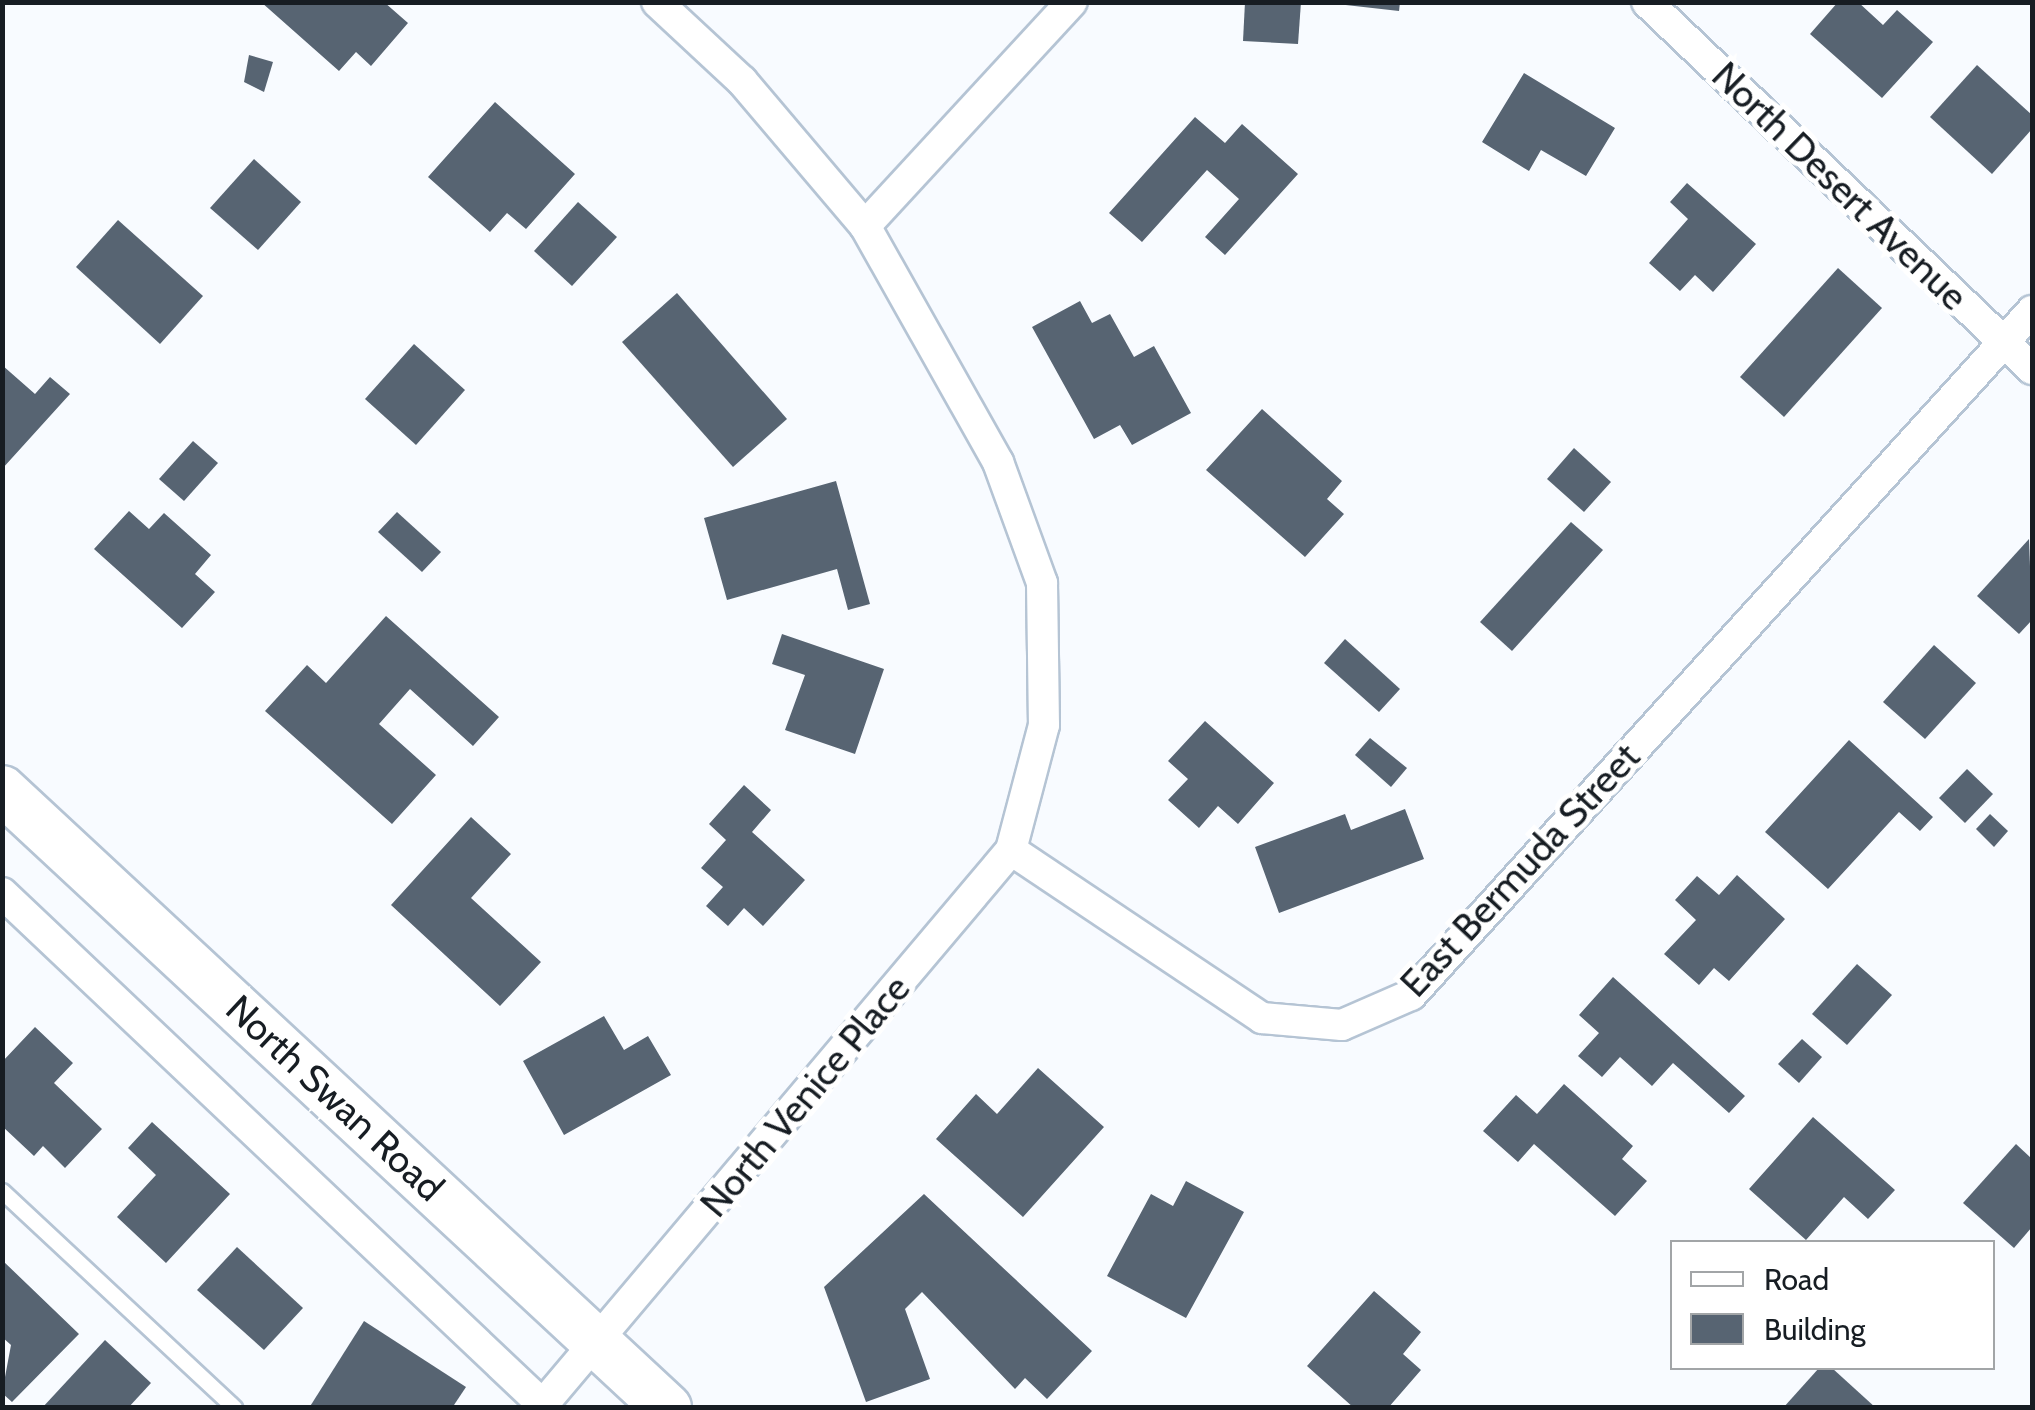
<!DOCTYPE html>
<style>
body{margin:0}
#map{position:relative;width:2035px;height:1410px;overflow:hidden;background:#f8fbff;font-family:Cabin,sans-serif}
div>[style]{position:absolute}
.building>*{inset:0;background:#576472}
.roads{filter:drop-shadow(2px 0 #b5c4d4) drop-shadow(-2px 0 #b5c4d4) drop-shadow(0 2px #b5c4d4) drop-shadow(0 -2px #b5c4d4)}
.service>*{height:15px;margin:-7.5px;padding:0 7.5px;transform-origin:7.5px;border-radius:7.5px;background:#fff}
.minor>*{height:30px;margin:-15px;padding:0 15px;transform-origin:15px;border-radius:15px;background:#fff}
.primary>*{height:48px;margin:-24px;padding:0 24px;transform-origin:24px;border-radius:24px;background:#fff}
span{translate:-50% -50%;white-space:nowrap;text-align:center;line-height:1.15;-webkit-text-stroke:10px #fff;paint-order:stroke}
.street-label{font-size:38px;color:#171d23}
.frame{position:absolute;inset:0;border:5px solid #171d23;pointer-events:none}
.legend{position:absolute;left:1670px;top:1240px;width:325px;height:130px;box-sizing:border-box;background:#fff;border:2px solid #a2a5a7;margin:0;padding:12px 18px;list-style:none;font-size:30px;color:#171d23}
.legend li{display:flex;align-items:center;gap:20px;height:50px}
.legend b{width:50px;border:2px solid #a2a5a7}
</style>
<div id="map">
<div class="building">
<div style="clip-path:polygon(261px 2px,384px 2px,408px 23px,371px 66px,356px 52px,339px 71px)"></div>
<div style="clip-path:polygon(1245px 2px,1301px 2px,1298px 44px,1243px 41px)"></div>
<div style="clip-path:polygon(1319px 2px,1400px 2px,1399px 11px)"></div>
<div style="clip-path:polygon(1838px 2px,1858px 2px,1883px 25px,1897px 10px,1933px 42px,1882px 98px,1810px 34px)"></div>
<div style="clip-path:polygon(249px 55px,273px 62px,264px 92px,244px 82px)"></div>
<div style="clip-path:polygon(1977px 65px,2032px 115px,2032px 129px,1992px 174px,1930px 117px)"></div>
<div style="clip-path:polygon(1524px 73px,1615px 128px,1586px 176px,1541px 150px,1529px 171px,1482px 142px)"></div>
<div style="clip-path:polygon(495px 102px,575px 174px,526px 229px,507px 213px,490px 232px,428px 177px)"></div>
<div style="clip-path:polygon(1195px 117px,1225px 143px,1242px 124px,1298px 174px,1225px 255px,1205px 237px,1239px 199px,1207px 170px,1142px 242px,1109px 213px)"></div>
<div style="clip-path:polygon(254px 159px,301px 202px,258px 250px,210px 208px)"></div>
<div style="clip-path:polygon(1687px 183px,1756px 244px,1713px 292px,1695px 275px,1680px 291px,1649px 263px,1688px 219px,1670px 202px)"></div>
<div style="clip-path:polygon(578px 202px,617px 237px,572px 286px,534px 251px)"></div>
<div style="clip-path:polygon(118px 220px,203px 296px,160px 344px,76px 267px)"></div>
<div style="clip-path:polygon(1838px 268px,1882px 308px,1784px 417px,1740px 377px)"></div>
<div style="clip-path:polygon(677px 293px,787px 419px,733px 467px,622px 342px)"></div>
<div style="clip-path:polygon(1080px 301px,1092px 323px,1110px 314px,1134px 357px,1154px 346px,1191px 413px,1132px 445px,1120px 425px,1094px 439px,1032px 327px)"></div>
<div style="clip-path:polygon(414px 344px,465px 390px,416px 445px,365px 399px)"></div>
<div style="clip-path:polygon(2px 365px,35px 394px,50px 377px,70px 394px,2px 469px)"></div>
<div style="clip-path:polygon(1262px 409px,1342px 481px,1327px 499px,1344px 514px,1305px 557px,1206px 470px)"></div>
<div style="clip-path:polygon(193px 441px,218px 463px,184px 501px,159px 479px)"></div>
<div style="clip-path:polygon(1574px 448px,1611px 482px,1584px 512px,1547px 479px)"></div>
<div style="clip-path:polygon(836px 481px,870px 604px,848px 610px,837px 569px,727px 600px,704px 518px)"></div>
<div style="clip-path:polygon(129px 511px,149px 529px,164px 513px,211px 555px,195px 574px,215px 592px,182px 628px,94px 549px)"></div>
<div style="clip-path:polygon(397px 512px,441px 552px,422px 572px,378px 532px)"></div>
<div style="clip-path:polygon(1571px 522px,1603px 550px,1512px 651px,1480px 622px)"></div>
<div style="clip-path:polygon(2029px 539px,2032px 620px,2019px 634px,1977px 596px)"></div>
<div style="clip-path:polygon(386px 616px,499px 717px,473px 746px,410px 689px,379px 724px,436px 775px,392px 824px,265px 711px,307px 665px,326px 683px)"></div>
<div style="clip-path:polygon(782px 634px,884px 669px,855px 754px,785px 730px,805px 675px,772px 664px)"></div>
<div style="clip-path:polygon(1345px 639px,1400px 689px,1379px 712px,1324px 663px)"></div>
<div style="clip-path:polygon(1934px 645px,1976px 683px,1925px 739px,1883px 702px)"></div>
<div style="clip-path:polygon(1205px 721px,1274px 783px,1238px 824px,1218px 806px,1199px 828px,1168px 800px,1188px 779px,1168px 761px)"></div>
<div style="clip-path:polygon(1370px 738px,1407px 768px,1391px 787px,1355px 755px)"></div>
<div style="clip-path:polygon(1849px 740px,1933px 817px,1920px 831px,1899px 812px,1828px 889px,1765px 832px)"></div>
<div style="clip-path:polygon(1967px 769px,1993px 794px,1965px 823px,1939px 798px)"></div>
<div style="clip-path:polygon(744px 785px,771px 810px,752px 832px,805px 880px,763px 926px,744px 908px,728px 926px,706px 906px,723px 887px,701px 868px,726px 840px,709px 824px)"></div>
<div style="clip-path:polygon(1405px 809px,1424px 859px,1279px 913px,1255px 847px,1345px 814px,1351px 830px)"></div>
<div style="clip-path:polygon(1990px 814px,2008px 831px,1994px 847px,1976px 829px)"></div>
<div style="clip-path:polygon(471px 817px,511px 854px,471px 898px,541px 962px,500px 1006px,391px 905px)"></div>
<div style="clip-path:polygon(1737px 875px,1785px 919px,1729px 981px,1714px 968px,1699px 985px,1664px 954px,1696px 920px,1675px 900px,1697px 876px,1719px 895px)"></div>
<div style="clip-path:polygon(1857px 964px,1892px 995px,1847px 1045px,1812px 1014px)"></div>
<div style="clip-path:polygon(1613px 977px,1745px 1096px,1729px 1113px,1673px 1063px,1652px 1086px,1620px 1057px,1602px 1077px,1578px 1056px,1599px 1033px,1579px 1015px)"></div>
<div style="clip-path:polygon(604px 1016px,624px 1050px,648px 1036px,671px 1075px,564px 1135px,523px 1061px)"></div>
<div style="clip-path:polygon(35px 1027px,73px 1063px,54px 1083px,102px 1129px,65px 1168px,43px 1146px,34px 1156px,2px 1126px,2px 1062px)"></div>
<div style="clip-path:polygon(1802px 1039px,1822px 1057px,1799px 1083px,1778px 1064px)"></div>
<div style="clip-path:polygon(1038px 1068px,1104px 1127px,1023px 1217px,936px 1139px,976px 1094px,997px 1114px)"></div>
<div style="clip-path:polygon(1564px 1084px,1633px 1146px,1622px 1159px,1647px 1181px,1615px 1216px,1534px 1144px,1518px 1162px,1483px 1131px,1516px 1095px,1537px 1114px)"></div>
<div style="clip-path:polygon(1813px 1117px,1895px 1190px,1868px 1219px,1844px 1197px,1806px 1240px,1749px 1189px)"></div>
<div style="clip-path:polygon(152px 1122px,230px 1194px,166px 1263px,117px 1217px,156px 1175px,128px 1148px)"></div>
<div style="clip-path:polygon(2016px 1144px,2032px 1159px,2032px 1227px,2014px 1248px,1963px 1203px)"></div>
<div style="clip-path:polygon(1186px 1181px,1244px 1212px,1186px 1318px,1107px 1276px,1151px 1194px,1173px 1206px)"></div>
<div style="clip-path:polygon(924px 1194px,1092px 1351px,1047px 1399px,1025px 1378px,1015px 1389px,922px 1292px,905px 1309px,930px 1379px,866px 1402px,824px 1287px)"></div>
<div style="clip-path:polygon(237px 1247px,303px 1308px,264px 1350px,197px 1290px)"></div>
<div style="clip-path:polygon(2px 1260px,79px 1334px,12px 1402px,2px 1393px,11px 1345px,2px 1337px)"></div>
<div style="clip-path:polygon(1374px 1291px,1421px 1332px,1403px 1354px,1421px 1370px,1388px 1408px,1354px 1408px,1307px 1366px)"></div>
<div style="clip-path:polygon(364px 1321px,466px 1387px,452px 1408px,309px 1408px)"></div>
<div style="clip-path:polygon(105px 1340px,151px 1383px,128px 1408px,42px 1408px)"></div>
<div style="clip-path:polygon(1819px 1368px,1832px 1368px,1876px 1408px,1783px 1408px)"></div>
</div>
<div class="roads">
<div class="service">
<div style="left:2px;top:1191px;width:318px;rotate:43deg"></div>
</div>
<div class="minor">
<div style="left:657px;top:2px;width:116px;rotate:42.9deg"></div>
<div style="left:742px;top:81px;width:190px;rotate:49.7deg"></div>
<div style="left:865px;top:226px;width:271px;rotate:60.6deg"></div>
<div style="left:998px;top:462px;width:129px;rotate:70deg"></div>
<div style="left:1042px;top:583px;width:142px;rotate:89.2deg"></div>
<div style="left:1044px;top:725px;width:129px;rotate:104.8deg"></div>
<div style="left:1011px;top:850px;width:302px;rotate:33.8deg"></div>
<div style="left:1262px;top:1018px;width:80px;rotate:5deg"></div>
<div style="left:1342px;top:1025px;width:75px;rotate:-23.5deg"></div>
<div style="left:1411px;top:995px;width:924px;rotate:-47.76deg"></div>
<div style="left:1647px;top:2px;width:532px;rotate:43.63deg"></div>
<div style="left:865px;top:226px;width:305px;rotate:-47.3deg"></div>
<div style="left:2px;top:893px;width:749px;rotate:43.43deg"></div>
<div style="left:540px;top:1408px;width:730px;rotate:-49.83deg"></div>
</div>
<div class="primary">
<div style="left:2px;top:790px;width:908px;rotate:42.9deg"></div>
</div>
</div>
<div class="street-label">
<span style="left:1840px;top:186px;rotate:44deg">North Desert Avenue</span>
<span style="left:1520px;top:870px;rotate:-47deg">East Bermuda Street</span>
<span style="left:805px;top:1096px;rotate:-50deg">North Venice Place</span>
<span style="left:335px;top:1098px;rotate:43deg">North Swan Road</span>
</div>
<div class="frame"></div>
<ul class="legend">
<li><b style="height:12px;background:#fff"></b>Road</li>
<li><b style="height:28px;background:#576472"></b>Building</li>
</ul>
</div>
